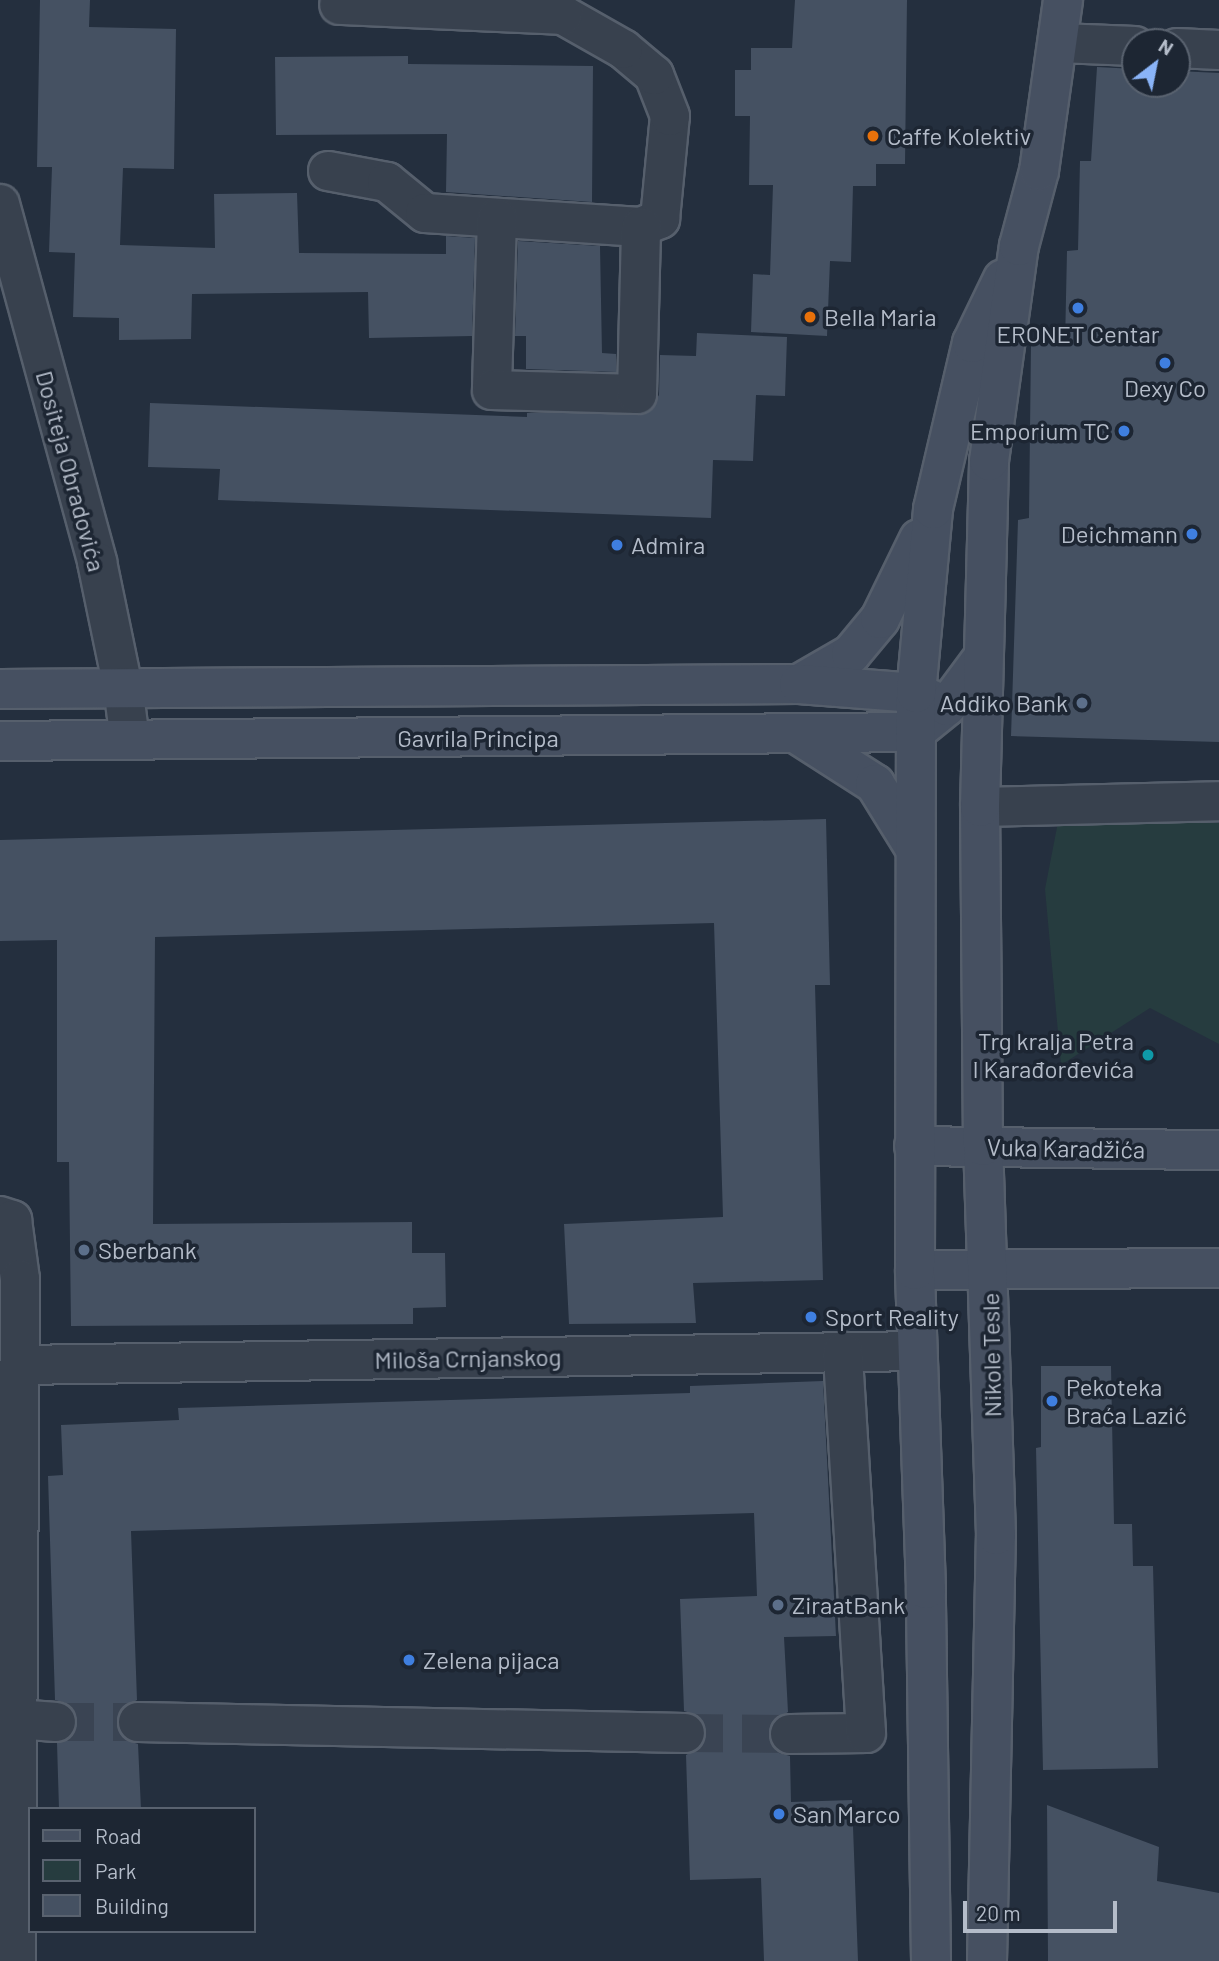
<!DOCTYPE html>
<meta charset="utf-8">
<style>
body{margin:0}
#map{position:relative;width:1219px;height:1961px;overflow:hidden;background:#242f3e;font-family:Barlow,sans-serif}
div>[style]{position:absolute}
.green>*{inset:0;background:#263c3f}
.building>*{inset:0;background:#455162}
.pedestrian-tunnel>*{height:38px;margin-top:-19px;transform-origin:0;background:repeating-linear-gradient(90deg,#3a4453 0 38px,transparent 0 57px)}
.roads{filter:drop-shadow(2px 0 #565f6c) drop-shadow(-2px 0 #565f6c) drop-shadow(0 2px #565f6c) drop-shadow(0 -2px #565f6c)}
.pedestrian>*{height:38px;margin:-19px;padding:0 19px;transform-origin:19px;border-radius:19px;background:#38414e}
.minor>*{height:38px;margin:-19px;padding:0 19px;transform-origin:19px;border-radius:19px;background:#38414e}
.secondary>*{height:38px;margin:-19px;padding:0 19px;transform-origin:19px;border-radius:19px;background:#465061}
.dots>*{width:19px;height:19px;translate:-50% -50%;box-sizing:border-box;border:4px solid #1d2633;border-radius:50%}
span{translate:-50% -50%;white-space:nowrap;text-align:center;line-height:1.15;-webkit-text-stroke:7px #1d2633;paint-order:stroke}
.poi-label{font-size:24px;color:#b4bcc9}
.left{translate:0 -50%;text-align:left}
.right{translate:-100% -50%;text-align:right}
.street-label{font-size:24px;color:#b4bcc9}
.legend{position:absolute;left:28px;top:1807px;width:228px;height:126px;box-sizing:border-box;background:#1d2633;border:2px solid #59626f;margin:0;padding:9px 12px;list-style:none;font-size:21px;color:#b4bcc9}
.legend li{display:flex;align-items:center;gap:14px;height:35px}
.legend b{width:35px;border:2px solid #59626f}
.north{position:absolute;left:1121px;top:28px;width:70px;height:70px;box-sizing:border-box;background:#1d2633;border:2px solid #59626f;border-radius:50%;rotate:32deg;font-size:19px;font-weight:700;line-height:28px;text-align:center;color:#b4bcc9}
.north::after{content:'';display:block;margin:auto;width:24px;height:32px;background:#8ab4f8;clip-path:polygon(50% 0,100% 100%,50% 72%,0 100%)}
.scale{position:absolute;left:963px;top:1901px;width:154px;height:32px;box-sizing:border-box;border:4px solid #b4bcc9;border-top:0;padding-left:9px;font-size:21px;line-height:24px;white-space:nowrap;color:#b4bcc9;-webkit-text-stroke:5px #1d2633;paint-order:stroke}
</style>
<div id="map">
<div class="green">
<div style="clip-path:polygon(1059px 817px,1219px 823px,1219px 1044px,1150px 1008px,1061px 1065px,1045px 889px)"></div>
</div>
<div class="building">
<div style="clip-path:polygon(40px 0,90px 0,89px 27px,176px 29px,174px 169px,123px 168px,120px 245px,215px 248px,214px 194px,297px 193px,299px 253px,446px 254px,446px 236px,475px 238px,472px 336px,369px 338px,368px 292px,192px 294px,191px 339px,119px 340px,119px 318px,73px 317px,75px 253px,49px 252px,52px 167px,37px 167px)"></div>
<div style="clip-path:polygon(795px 0,907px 0,905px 164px,876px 164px,876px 186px,853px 186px,851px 262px,830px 261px,827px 336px,751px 332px,753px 274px,770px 275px,773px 185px,749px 185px,750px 116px,735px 116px,735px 70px,751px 70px,751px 48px,792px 48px)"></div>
<div style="clip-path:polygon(408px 56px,408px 64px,593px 66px,592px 202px,446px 192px,447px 134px,276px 135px,275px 57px)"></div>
<div style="clip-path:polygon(1097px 67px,1135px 69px,1135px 84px,1177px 84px,1177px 71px,1219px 73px,1219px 742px,1011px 736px,1018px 520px,1029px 518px,1031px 343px,1065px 344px,1067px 251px,1078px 250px,1080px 161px,1091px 161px)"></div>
<div style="clip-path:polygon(518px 241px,600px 246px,602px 353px,616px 354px,616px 372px,526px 369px,526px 336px,515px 336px)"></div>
<div style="clip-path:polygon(697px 333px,787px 337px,785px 396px,756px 395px,753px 461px,713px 460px,711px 518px,218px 500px,220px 469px,148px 467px,150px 403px,527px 417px,527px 413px,647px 413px,659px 395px,660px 355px,696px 356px)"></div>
<div style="clip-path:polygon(826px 819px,830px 985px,815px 985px,823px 1280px,693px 1283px,696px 1323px,569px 1324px,564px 1224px,723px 1217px,714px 923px,155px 937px,153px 1224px,412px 1222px,412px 1253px,445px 1253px,446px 1307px,413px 1308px,413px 1324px,71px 1326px,69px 1162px,57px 1162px,57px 940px,0 941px,0 840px)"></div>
<div style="clip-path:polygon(1041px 1366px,1111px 1366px,1114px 1524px,1132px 1524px,1133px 1566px,1153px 1566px,1158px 1768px,1043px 1770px,1036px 1448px,1041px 1447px)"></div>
<div style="clip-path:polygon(823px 1381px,836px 1636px,784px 1637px,788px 1712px,771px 1723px,768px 1735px,779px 1753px,790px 1756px,791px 1802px,852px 1800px,858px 1961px,764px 1961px,761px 1878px,690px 1880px,686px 1755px,703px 1745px,707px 1733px,697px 1715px,684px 1711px,680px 1599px,757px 1596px,754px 1513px,131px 1531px,137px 1700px,120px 1710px,116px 1722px,126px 1740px,138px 1744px,141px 1809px,59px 1809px,57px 1743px,74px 1735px,78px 1723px,69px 1704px,55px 1700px,48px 1476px,63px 1475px,61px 1425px,179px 1420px,178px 1408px,690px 1393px,690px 1386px)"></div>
<div style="clip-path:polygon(1047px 1805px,1159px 1847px,1157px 1881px,1219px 1893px,1219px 1961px,1048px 1961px)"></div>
</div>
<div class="pedestrian-tunnel">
<div style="left:56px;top:1722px;width:82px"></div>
<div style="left:685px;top:1733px;width:105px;rotate:0.5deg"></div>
</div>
<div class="roads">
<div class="pedestrian">
<div style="left:980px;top:807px;width:239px;rotate:-1.4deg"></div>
<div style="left:20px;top:1365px;width:897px;rotate:-0.89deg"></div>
<div style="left:16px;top:1719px;width:40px;rotate:4.3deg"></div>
<div style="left:138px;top:1722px;width:547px;rotate:1.15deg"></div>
<div style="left:790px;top:1734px;width:76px;rotate:-0.8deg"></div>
<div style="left:866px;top:1733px;width:382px;rotate:-93.5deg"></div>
</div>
<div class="minor">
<div style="left:1059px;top:43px;width:76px;rotate:2.3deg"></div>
<div style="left:1177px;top:48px;width:42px;rotate:2.7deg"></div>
<div style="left:328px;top:171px;width:60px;rotate:10.6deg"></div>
<div style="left:387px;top:182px;width:49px;rotate:39.2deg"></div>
<div style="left:425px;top:213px;width:216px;rotate:3.7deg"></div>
<div style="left:641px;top:227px;width:21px;rotate:-23deg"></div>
<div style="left:660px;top:219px;width:103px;rotate:-84.5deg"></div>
<div style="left:670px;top:116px;width:44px;rotate:-111.3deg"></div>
<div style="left:654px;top:75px;width:40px;rotate:-140deg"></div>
<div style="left:623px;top:49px;width:69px;rotate:-150.5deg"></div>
<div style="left:563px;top:15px;width:224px;rotate:-177.4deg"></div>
<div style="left:0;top:204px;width:371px;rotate:74.8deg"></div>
<div style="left:97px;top:562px;width:128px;rotate:78.3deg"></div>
<div style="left:123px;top:687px;width:53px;rotate:82.5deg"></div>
<div style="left:497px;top:218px;width:172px;rotate:91.7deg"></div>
<div style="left:492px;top:390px;width:145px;rotate:1.6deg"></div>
<div style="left:637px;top:394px;width:167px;rotate:-88.6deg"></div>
<div style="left:0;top:1216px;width:13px;rotate:18deg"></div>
<div style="left:12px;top:1220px;width:60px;rotate:82.3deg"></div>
<div style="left:20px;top:1279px;width:682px;rotate:90.34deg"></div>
</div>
<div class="secondary">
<div style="left:799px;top:684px;width:60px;rotate:-30deg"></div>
<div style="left:851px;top:654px;width:45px;rotate:-50.4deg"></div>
<div style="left:880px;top:619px;width:89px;rotate:-64deg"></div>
<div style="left:0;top:689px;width:799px;rotate:-0.36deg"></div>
<div style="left:799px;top:684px;width:117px;rotate:4.4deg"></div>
<div style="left:916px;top:693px;width:26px;rotate:23deg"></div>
<div style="left:800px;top:736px;width:89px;rotate:32.6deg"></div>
<div style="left:875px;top:784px;width:74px;rotate:58.2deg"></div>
<div style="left:0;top:741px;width:915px;rotate:-0.56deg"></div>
<div style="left:915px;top:732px;width:41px;rotate:-39.1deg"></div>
<div style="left:947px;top:706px;width:57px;rotate:-53.5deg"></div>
<div style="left:914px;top:1146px;width:305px;rotate:0.8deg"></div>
<div style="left:915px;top:1270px;width:304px;rotate:-0.4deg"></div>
<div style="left:931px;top:1961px;width:372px;rotate:-90.8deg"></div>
<div style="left:926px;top:1589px;width:319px;rotate:-92deg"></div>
<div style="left:915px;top:1270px;width:577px;rotate:-89.9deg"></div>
<div style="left:916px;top:693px;width:185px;rotate:-84.7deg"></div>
<div style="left:933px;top:509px;width:171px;rotate:-76.8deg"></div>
<div style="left:972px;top:343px;width:71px;rotate:-64.2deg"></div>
<div style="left:987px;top:1961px;width:426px;rotate:-88.8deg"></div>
<div style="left:996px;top:1535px;width:389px;rotate:-91.9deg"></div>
<div style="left:983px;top:1146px;width:339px;rotate:-90.5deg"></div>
<div style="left:980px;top:807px;width:346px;rotate:-88.5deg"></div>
<div style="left:989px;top:461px;width:217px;rotate:-82.1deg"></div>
<div style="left:1019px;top:246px;width:78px;rotate:-75.1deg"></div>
<div style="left:1039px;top:171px;width:173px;rotate:-82deg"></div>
</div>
</div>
<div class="dots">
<div style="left:873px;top:136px;background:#e8710a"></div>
<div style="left:1078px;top:308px;background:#3f7fe0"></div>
<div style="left:810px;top:317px;background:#e8710a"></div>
<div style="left:1165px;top:363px;background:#3f7fe0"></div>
<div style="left:1124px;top:431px;background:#3f7fe0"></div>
<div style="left:1192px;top:534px;background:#3f7fe0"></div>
<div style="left:617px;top:545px;background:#3f7fe0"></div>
<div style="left:1082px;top:703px;background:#5c6f8a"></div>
<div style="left:1148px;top:1055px;background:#0f9aa8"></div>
<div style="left:84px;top:1250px;background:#5c6f8a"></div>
<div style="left:811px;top:1317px;background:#3f7fe0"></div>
<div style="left:1052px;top:1401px;background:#3f7fe0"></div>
<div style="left:778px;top:1605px;background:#5c6f8a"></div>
<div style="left:409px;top:1660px;background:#3f7fe0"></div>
<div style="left:779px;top:1814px;background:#3f7fe0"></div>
</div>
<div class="poi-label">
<span class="left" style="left:887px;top:136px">Caffe Kolektiv</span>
<span class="left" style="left:824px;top:317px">Bella Maria</span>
<span style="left:1078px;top:334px">ERONET Centar</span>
<span style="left:1165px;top:388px">Dexy Co</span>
<span class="right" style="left:1110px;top:431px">Emporium TC</span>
<span class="right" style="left:1178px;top:534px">Deichmann</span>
<span class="left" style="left:631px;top:545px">Admira</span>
<span class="right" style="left:1068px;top:703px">Addiko Bank</span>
<span class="right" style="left:1134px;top:1055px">Trg kralja Petra<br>I Karađorđevića</span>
<span class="left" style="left:98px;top:1250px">Sberbank</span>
<span class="left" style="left:825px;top:1317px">Sport Reality</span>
<span class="left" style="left:1066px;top:1401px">Pekoteka<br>Braća Lazić</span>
<span class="left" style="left:792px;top:1605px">ZiraatBank</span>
<span class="left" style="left:423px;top:1660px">Zelena pijaca</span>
<span class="left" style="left:793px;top:1814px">San Marco</span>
</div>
<div class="street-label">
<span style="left:71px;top:471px;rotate:75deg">Dositeja Obradovića</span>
<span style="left:478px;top:738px">Gavrila Principa</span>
<span style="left:1066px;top:1148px;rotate:1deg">Vuka Karadžića</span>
<span style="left:991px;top:1355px;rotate:-91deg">Nikole Tesle</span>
<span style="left:468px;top:1358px;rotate:-1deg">Miloša Crnjanskog</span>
</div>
<ul class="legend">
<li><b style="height:9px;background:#465061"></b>Road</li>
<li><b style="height:19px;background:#263c3f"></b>Park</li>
<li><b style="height:19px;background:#455162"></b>Building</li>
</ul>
<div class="north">N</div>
<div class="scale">20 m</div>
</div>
